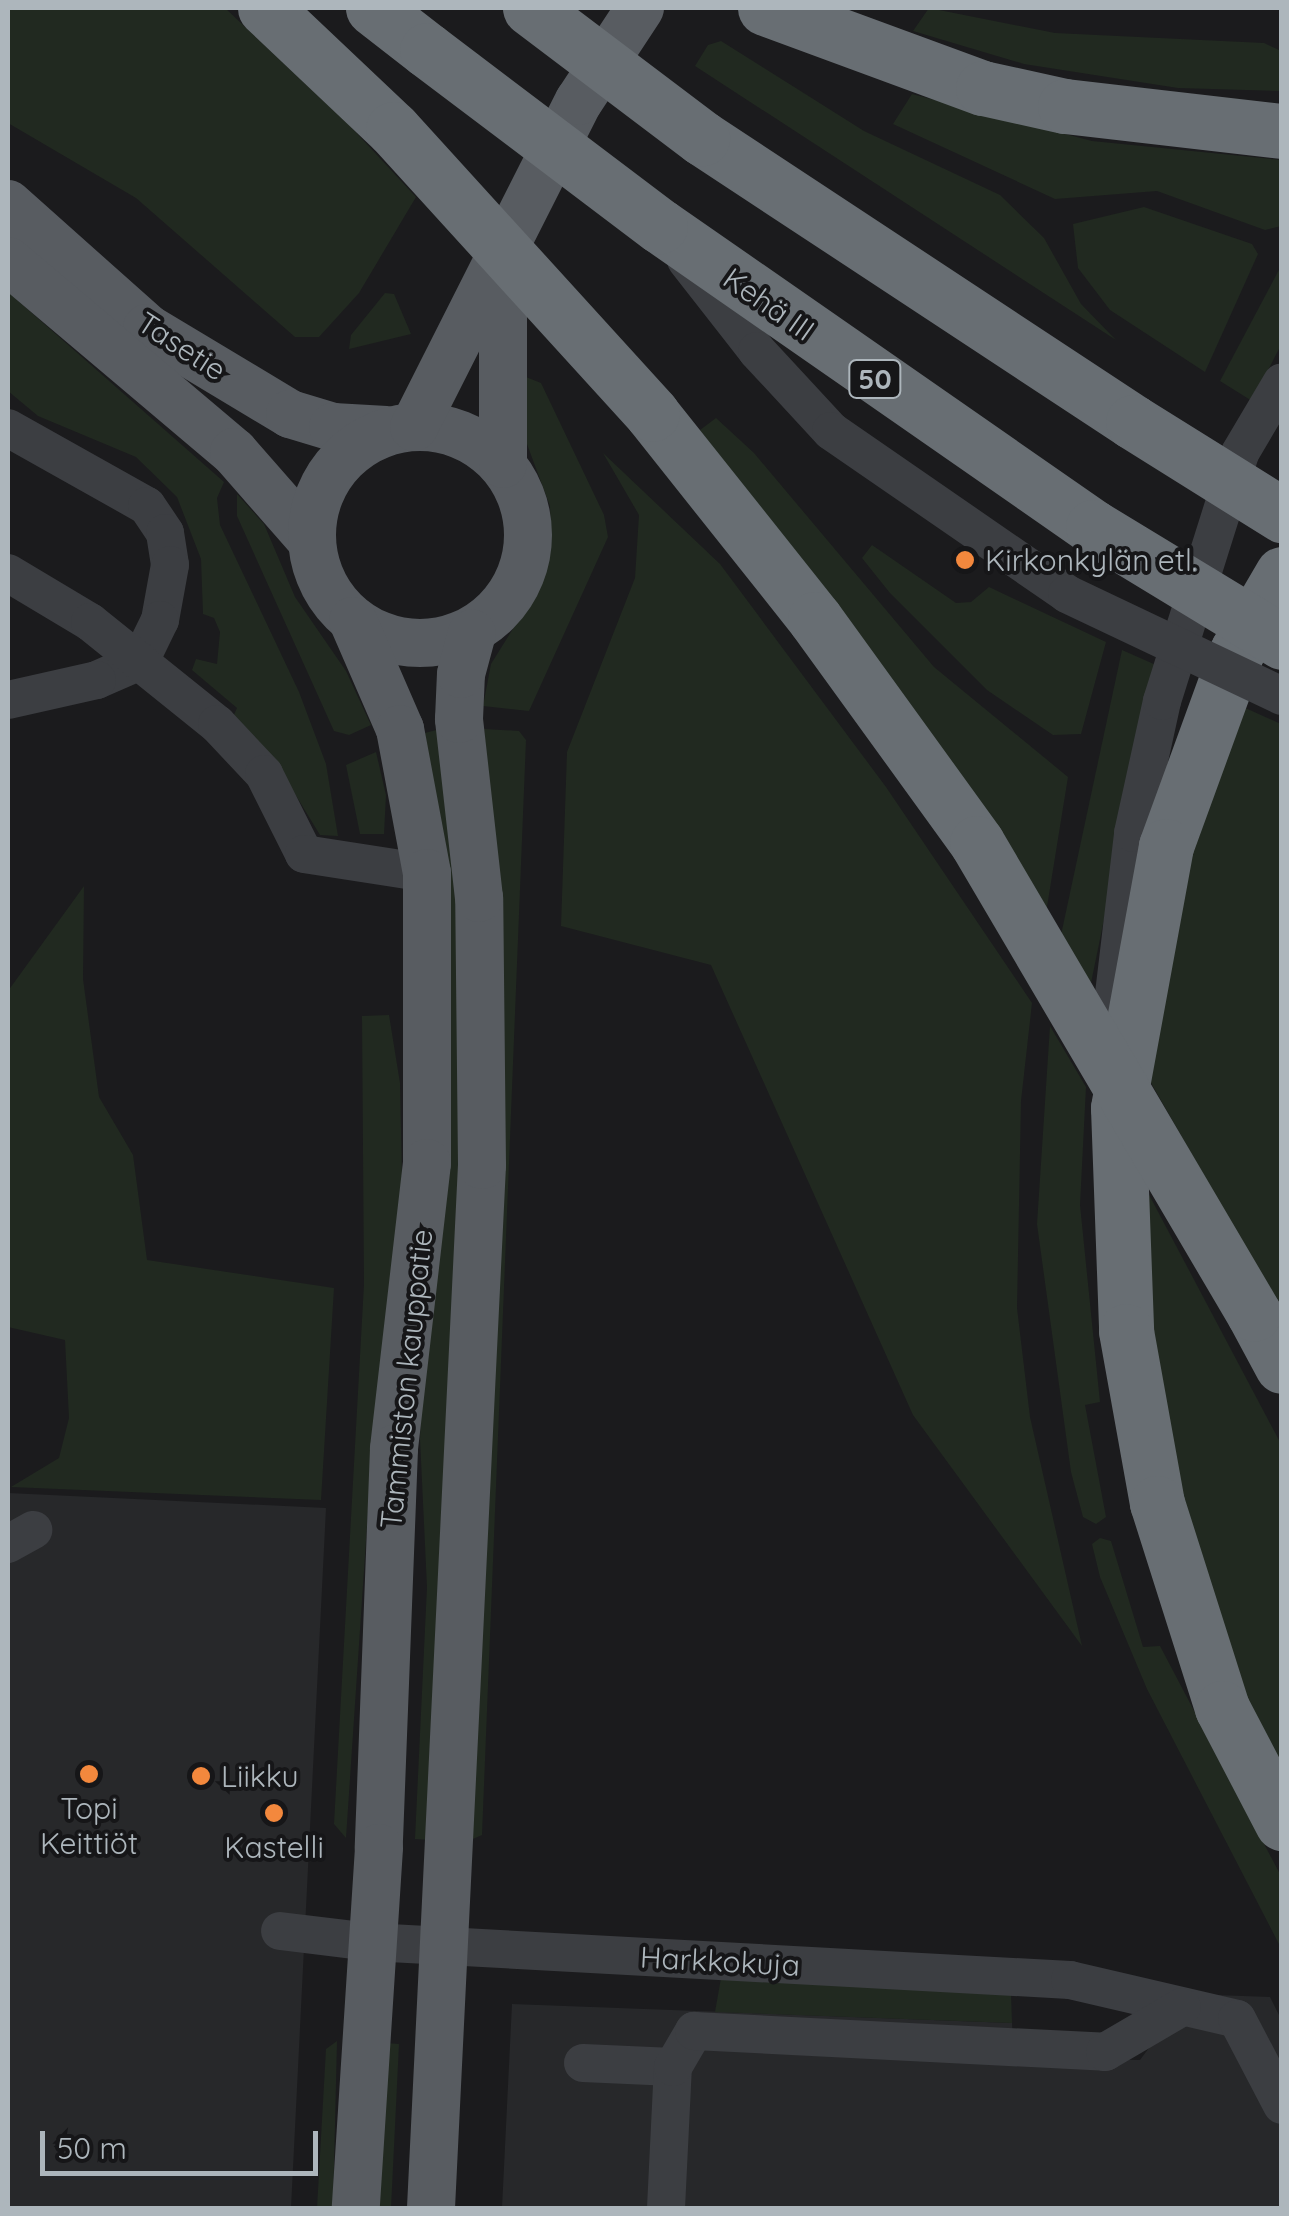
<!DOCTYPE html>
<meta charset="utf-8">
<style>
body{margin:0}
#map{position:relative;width:1289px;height:2216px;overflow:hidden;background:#1b1b1d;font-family:Quicksand,sans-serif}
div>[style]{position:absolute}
.built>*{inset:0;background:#27282a}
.green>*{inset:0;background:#212920}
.minor>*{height:38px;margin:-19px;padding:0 19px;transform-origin:19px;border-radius:19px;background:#3c3e42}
.major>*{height:48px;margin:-24px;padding:0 24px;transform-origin:24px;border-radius:24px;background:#585c61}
.major>.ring{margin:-24px;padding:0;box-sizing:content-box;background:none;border:48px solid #585c61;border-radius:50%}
.highway>*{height:55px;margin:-27.5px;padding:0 27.5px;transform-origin:27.5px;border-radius:27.5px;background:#686e73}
.minor-bridge>*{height:38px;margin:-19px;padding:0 19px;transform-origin:19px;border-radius:19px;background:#3c3e42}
.highway-bridge>*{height:55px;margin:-27.5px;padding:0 27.5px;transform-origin:27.5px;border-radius:27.5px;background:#686e73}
.dots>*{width:28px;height:28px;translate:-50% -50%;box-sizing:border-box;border:5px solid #161618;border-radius:50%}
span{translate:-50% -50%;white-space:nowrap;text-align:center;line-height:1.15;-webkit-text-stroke:8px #161618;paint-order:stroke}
.shield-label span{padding:2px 8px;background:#161618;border:2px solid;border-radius:8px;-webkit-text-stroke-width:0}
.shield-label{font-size:28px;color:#adb6bc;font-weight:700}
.street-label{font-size:30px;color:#adb6bc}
.poi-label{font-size:30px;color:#adb6bc}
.left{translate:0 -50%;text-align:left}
.frame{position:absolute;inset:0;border:10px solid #adb6bc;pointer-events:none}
.scale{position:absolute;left:40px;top:2131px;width:278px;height:45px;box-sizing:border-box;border:5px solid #adb6bc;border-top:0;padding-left:12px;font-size:30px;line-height:35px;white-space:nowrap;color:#adb6bc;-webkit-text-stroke:8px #161618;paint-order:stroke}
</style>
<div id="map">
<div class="built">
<div style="clip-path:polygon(8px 1493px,326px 1508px,291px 2208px,8px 2208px)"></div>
<div style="clip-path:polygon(1189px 1994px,1270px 1997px,1281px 2019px,1281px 2208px,502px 2208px,512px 2004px,1012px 2023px,1014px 2058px,1140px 2060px)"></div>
</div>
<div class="green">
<div style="clip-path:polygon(8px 8px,225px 8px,350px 126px,416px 197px,359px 293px,319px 337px,295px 337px,136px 198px,8px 123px)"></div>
<div style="clip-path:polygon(929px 8px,1055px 33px,1264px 43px,1281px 51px,1281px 91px,1178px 88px,1024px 64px,913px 31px)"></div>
<div style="clip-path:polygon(721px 41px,864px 131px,1000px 195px,1044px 238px,1081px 304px,1116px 340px,695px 66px,708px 45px)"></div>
<div style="clip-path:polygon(912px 94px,1092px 141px,1281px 160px,1281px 226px,1265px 230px,1157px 191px,1055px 199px,893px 124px)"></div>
<div style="clip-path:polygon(1144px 207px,1252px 244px,1258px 254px,1205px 372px,1110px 310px,1078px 268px,1073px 224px)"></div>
<div style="clip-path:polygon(1281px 266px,1281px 345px,1252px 401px,1220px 381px)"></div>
<div style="clip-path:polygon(8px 292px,224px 482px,217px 498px,220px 525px,299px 692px,326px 764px,338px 836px,320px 835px,284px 776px,233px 717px,237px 708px,192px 670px,196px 659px,217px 664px,220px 632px,214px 618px,203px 614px,201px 559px,177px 497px,136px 457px,38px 416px,8px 391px)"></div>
<div style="clip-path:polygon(385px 293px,394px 294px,411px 334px,349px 349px,351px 335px)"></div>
<div style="clip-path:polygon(526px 377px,541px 383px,604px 515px,608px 537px,529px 711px,483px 706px,491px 664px,539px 587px,551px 539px,550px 506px,518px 420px)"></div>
<div style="clip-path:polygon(716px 418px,754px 453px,934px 667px,1068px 777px,1046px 913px,700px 430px)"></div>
<div style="clip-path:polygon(603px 453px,720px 564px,886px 787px,1032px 1003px,1021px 1101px,1017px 1308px,1030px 1417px,1082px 1646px,913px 1415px,711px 965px,561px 926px,567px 752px,635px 578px,639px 515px)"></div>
<div style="clip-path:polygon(237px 494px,264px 524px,295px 597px,346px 671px,371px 725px,349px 735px,334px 731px,237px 516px)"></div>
<div style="clip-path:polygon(872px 545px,956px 603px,971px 602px,989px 587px,1106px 642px,1081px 734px,1053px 735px,987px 690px,890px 593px,862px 558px)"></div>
<div style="clip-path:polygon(1122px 650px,1156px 665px,1091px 983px,1061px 935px)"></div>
<div style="clip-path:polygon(1232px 702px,1281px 724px,1281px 1311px,1142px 1067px,1173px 885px)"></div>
<div style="clip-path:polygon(440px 729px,452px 783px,464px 1047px,431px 1840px,415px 1839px,427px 1587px,420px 1439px,445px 869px,425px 733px)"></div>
<div style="clip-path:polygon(484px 729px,519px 731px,526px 740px,482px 1835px,466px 1842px,496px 861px)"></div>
<div style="clip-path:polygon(376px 752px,386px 795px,384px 834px,360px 834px,346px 765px)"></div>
<div style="clip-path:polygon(84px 886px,83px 979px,99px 1097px,133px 1155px,147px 1260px,334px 1288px,321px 1500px,11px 1487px,59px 1458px,69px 1418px,65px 1340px,8px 1327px,8px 991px)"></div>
<div style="clip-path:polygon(389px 1015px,400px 1083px,402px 1176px,370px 1481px,346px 1838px,334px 1824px,364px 1284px,362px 1016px)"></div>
<div style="clip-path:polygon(1050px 1026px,1086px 1087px,1080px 1205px,1100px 1402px,1085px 1405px,1106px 1517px,1096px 1524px,1083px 1517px,1071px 1472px,1037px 1224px)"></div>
<div style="clip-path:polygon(1137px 1172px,1281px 1444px,1281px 1785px,1256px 1735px,1161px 1439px)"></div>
<div style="clip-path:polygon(1100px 1538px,1111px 1541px,1143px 1647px,1160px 1646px,1281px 1876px,1281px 1948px,1147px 1689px,1100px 1577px,1092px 1544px)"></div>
<div style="clip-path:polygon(721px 1978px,1011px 1994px,1012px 2023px,715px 2012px)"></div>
<div style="clip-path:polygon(337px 2041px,333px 2208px,317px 2208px,326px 2049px)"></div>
<div style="clip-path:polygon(386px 2043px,399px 2044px,391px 2208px,376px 2208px)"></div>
</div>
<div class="minor">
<div style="left:686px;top:260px;width:115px;rotate:52deg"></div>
<div style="left:757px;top:351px;width:109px;rotate:47.2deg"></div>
<div style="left:831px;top:431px;width:287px;rotate:34.6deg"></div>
<div style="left:8px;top:428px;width:159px;rotate:29.3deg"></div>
<div style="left:147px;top:506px;width:32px;rotate:56deg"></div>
<div style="left:165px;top:533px;width:32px;rotate:81deg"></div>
<div style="left:170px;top:565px;width:56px;rotate:100.3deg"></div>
<div style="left:160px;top:620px;width:46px;rotate:116deg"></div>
<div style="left:140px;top:661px;width:47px;rotate:156.2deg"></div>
<div style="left:97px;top:680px;width:91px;rotate:167.3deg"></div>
<div style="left:8px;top:573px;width:96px;rotate:30.9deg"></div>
<div style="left:90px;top:622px;width:163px;rotate:38.8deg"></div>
<div style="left:217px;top:724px;width:69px;rotate:46.8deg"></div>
<div style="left:264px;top:774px;width:89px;rotate:63.4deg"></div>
<div style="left:304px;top:854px;width:124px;rotate:8.8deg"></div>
<div style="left:1106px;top:1061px;width:230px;rotate:-83.2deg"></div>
<div style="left:1133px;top:833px;width:135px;rotate:-77.6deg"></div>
<div style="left:1162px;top:701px;width:260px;rotate:-72.5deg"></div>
<div style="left:1240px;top:453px;width:82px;rotate:-59.4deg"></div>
<div style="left:8px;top:1544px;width:29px;rotate:-29deg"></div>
<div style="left:280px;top:1931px;width:92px;rotate:6.9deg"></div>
<div style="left:371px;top:1942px;width:700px;rotate:3.11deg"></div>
<div style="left:1070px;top:1980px;width:171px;rotate:13.1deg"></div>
<div style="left:1237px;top:2019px;width:97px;rotate:62.4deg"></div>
<div style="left:583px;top:2063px;width:90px;rotate:2.5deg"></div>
<div style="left:666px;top:2208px;width:141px;rotate:-87.2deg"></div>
<div style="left:673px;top:2067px;width:42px;rotate:-59.7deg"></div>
<div style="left:694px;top:2031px;width:412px;rotate:2.9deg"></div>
<div style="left:1105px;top:2052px;width:89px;rotate:-30.3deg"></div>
</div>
<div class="major">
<div style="left:8px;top:204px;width:186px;rotate:41.7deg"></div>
<div style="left:147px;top:328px;width:167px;rotate:31deg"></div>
<div style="left:290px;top:414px;width:45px;rotate:16.8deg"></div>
<div style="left:333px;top:427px;width:53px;rotate:3.2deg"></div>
<div style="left:8px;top:261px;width:296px;rotate:40.2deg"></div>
<div style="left:234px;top:452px;width:117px;rotate:48.8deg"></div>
<div class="ring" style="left:312px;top:427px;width:168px;height:168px"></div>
<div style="left:414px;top:427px;width:365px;rotate:-63.2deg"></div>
<div style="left:579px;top:101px;width:111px;rotate:-56.7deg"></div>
<div style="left:503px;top:464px;width:196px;rotate:-90deg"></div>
<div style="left:353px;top:621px;width:118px;rotate:66.5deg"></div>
<div style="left:400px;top:729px;width:147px;rotate:79.4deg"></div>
<div style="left:427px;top:873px;width:290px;rotate:90deg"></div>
<div style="left:427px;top:1163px;width:288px;rotate:96.6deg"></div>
<div style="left:394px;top:1449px;width:399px;rotate:92.2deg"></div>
<div style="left:379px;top:1848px;width:361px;rotate:93.7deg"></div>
<div style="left:431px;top:2208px;width:1044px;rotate:-87.2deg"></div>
<div style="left:482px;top:1165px;width:267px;rotate:-90.6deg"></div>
<div style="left:479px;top:898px;width:180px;rotate:-96.4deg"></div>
<div style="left:459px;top:719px;width:45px;rotate:-87.5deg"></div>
<div style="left:461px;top:674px;width:42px;rotate:-75deg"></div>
</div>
<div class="highway">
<div style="left:265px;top:8px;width:176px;rotate:43.4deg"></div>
<div style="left:373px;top:8px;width:68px;rotate:37.9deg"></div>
<div style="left:765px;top:8px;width:232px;rotate:20.2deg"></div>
<div style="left:983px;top:88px;width:84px;rotate:12.4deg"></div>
<div style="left:1065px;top:106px;width:218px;rotate:6.6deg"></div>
<div style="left:702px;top:138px;width:516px;rotate:33.38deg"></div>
<div style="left:660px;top:226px;width:527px;rotate:34.81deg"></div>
<div style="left:652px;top:414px;width:262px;rotate:51.5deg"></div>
<div style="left:815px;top:619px;width:276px;rotate:54.1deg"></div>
<div style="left:1282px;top:574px;width:89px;rotate:120.3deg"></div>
<div style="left:1237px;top:651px;width:208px;rotate:110deg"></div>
<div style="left:1166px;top:846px;width:266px;rotate:100.4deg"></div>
<div style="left:1118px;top:1108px;width:223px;rotate:87.9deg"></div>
<div style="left:1126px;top:1331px;width:175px;rotate:79.8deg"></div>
<div style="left:1157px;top:1503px;width:215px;rotate:72.4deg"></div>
<div style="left:1222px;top:1708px;width:130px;rotate:62.4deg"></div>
<div style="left:1254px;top:1314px;width:59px;rotate:61.7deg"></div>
</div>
<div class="minor-bridge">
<div style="left:1067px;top:594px;width:238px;rotate:25.4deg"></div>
</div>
<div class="highway-bridge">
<div style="left:530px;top:8px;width:216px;rotate:37.1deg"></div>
<div style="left:427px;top:50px;width:292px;rotate:37.1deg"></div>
<div style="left:393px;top:129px;width:385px;rotate:47.7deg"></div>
<div style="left:1133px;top:422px;width:176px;rotate:32deg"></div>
<div style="left:1093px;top:527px;width:221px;rotate:31.3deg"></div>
<div style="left:977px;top:843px;width:546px;rotate:59.54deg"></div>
</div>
<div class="dots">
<div style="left:965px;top:560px;background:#f3883d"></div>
<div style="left:89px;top:1774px;background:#f3883d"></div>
<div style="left:201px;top:1776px;background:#f3883d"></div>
<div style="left:274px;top:1813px;background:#f3883d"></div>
</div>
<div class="shield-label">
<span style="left:875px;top:379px">50</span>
</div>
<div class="street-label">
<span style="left:769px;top:304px;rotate:35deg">Kehä III</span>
<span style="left:182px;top:346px;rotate:33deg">Tasetie</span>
<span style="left:406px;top:1379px;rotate:-84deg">Tammiston kauppatie</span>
<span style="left:720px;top:1961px;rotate:3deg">Harkkokuja</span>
</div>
<div class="poi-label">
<span class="left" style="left:985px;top:560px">Kirkonkylän etl.</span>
<span class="left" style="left:221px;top:1776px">Liikku</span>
<span style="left:89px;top:1825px">Topi<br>Keittiöt</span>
<span style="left:274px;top:1847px">Kastelli</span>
</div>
<div class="frame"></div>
<div class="scale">50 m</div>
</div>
